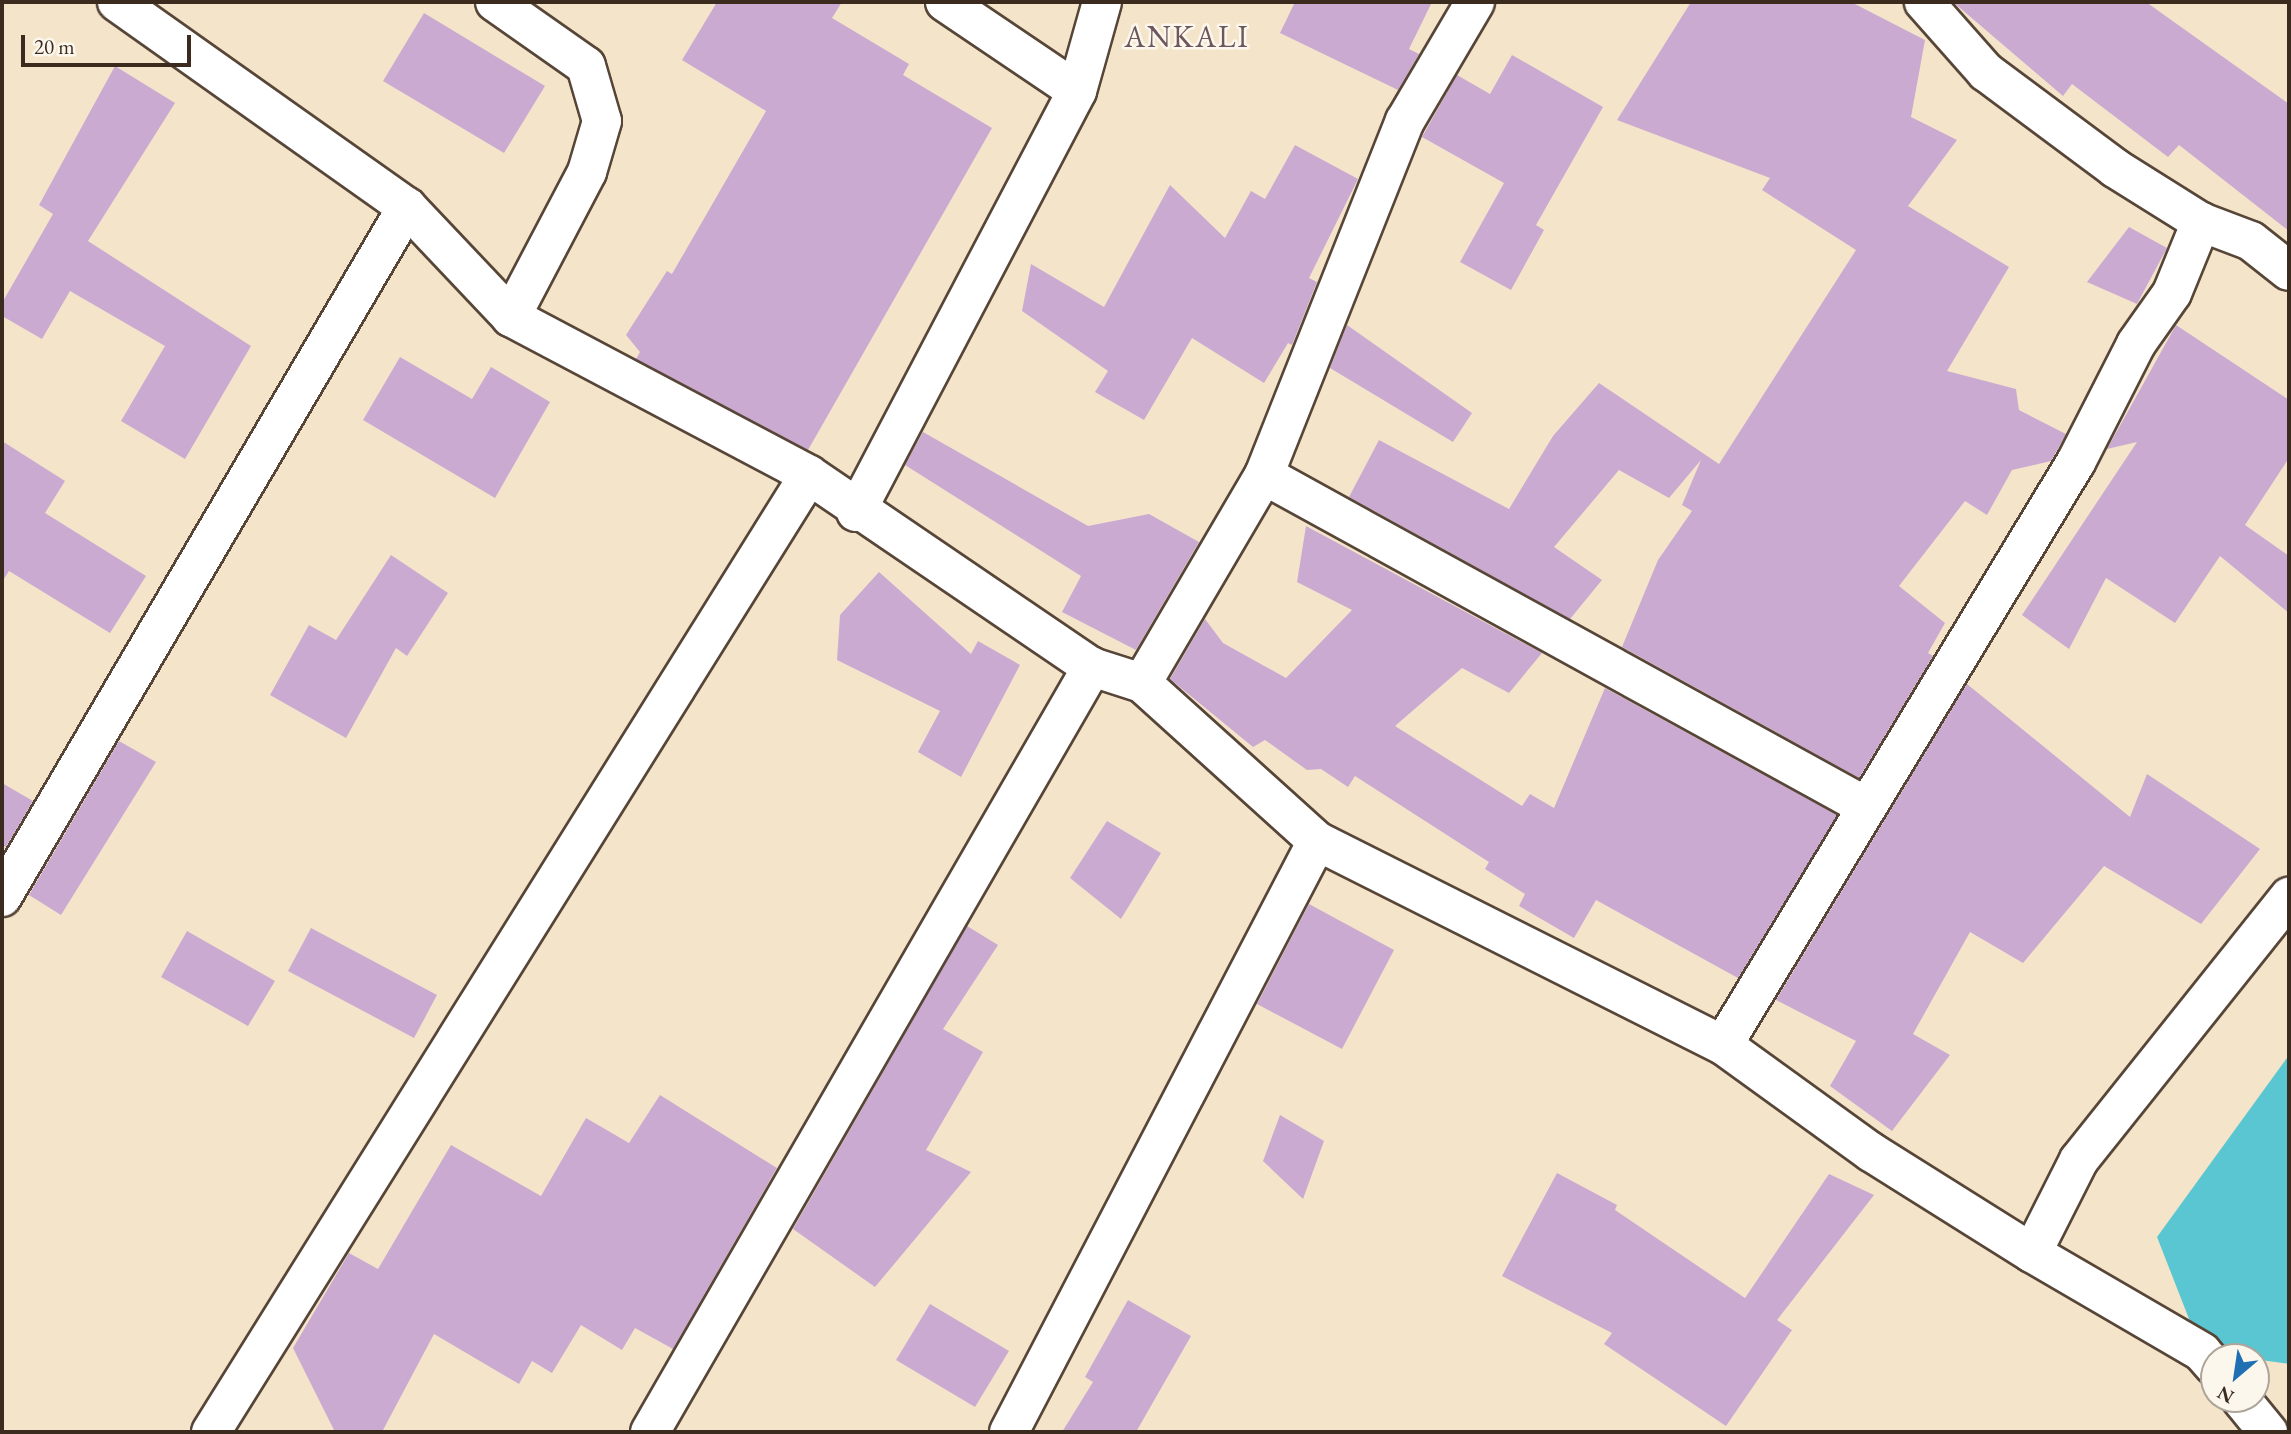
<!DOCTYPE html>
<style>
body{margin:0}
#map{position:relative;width:2291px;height:1434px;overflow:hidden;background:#f4e5ca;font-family:"EB Garamond",serif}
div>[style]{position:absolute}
.water>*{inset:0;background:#5ac6d2}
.building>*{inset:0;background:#cbaad2}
.roads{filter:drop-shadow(2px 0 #574638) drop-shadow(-2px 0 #574638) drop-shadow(0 2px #574638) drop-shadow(0 -2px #574638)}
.minor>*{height:38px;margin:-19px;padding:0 19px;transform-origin:19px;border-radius:19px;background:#fff}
span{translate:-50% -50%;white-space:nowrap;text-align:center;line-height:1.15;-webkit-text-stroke:5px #fbf7ec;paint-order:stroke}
.quarter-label{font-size:30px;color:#6d575d;letter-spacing:2px}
.frame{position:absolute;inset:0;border:4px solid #3b2a1e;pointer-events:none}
.north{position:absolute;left:2200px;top:1343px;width:70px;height:70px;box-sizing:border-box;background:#fbf7ec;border:2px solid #aea59a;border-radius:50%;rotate:209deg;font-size:19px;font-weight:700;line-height:28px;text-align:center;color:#3b2a1e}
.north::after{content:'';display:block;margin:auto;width:24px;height:32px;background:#1f6fb2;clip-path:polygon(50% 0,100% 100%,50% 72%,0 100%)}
.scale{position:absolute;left:21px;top:35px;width:170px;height:32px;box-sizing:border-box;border:4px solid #3b2a1e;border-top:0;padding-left:9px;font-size:21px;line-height:24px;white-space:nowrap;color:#3b2a1e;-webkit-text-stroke:5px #fbf7ec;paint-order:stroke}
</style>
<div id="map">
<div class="water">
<div style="clip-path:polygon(2289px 1055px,2289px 1364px,2202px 1352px,2157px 1237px)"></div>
</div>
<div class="building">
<div style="clip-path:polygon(717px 2px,842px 2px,832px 18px,909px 64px,903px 75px,992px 128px,808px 450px,636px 359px,640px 352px,626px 335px,667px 271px,672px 274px,766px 111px,682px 60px)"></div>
<div style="clip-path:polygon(1295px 2px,1432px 2px,1409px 49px,1419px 54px,1398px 90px,1280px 33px)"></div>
<div style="clip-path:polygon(1691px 2px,1851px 2px,1925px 40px,1911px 117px,1957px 140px,1908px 206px,2009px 267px,1947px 371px,2016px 389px,2019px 410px,2066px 434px,2051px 461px,2012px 470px,1987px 515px,1965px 501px,1899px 586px,1945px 623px,1928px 653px,1933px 656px,1859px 778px,1622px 647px,1658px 560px,1692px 511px,1682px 505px,1701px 460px,1669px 498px,1619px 470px,1554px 547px,1602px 580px,1570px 619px,1349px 497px,1379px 440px,1509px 509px,1553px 436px,1599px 383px,1719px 464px,1856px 250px,1762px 190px,1770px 178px,1617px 120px)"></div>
<div style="clip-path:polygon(1953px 2px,2146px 2px,2289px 104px,2289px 231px,2179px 145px,2168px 157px,2072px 84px,2063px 96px)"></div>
<div style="clip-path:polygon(424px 13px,545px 86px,504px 153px,383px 81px)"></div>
<div style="clip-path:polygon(1512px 55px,1603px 107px,1536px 225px,1544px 230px,1511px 290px,1460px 262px,1504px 183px,1422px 137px,1457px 75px,1490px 94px)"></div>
<div style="clip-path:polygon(115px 66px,175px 103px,88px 241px,251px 346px,185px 459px,121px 421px,165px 346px,70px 291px,42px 339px,2px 316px,2px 303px,53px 214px,39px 205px)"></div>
<div style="clip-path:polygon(1295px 145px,1358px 179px,1309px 278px,1317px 282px,1292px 345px,1288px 343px,1264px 383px,1192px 338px,1144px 420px,1095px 392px,1108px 371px,1022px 311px,1031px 264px,1104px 307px,1170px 185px,1225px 238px,1251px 191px,1265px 199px)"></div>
<div style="clip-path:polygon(2129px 227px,2167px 248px,2137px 304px,2087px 282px)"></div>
<div style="clip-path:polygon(1347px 325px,1472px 413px,1453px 442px,1330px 368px)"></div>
<div style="clip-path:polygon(2176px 325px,2289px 400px,2289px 458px,2245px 525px,2289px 556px,2289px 613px,2220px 556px,2175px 623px,2106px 578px,2069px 649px,2022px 615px,2137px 442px,2107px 449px)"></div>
<div style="clip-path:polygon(400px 357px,472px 399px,491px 367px,550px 402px,495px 498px,363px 420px)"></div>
<div style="clip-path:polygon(923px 432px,1088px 526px,1149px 514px,1199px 542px,1136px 650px,1062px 612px,1081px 576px,905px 465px)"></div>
<div style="clip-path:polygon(2px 441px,65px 481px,45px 513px,146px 576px,110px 633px,9px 571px,2px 582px)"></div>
<div style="clip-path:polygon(1306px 526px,1542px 653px,1509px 693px,1462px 668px,1395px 726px,1522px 806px,1530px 794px,1554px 808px,1605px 688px,1837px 815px,1738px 978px,1596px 900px,1574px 938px,1519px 906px,1525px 894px,1485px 869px,1489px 862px,1355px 776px,1348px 787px,1321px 769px,1307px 770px,1265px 740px,1253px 747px,1170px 679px,1205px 619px,1223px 643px,1286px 678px,1352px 610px,1297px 582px)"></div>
<div style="clip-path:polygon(391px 555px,448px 593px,407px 656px,396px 648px,346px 738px,270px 695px,309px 625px,336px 640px)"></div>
<div style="clip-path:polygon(879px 572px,971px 654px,978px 641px,1020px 665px,961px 777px,918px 752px,940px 711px,837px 660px,840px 615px)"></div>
<div style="clip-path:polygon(1967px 684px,2130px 817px,2147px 774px,2260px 849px,2201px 924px,2104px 866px,2023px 963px,1970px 932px,1913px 1034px,1950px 1055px,1892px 1131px,1830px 1086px,1856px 1041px,1776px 1000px)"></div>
<div style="clip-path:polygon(119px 741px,156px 762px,61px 915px,29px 895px)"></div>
<div style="clip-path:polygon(2px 783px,33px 801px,6px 847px,2px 845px)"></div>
<div style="clip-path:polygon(1107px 821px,1161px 853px,1121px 919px,1070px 878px)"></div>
<div style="clip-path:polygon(1309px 904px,1394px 950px,1342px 1049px,1257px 1004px)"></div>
<div style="clip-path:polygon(967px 926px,998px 945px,943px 1029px,983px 1052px,926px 1150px,971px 1172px,875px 1287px,793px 1229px)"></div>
<div style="clip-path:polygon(311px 928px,437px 995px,414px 1038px,288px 971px)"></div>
<div style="clip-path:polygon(187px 931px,275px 981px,248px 1026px,161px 977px)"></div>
<div style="clip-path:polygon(660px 1095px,777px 1168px,673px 1349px,635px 1328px,622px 1350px,581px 1325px,552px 1373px,532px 1361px,519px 1384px,434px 1334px,382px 1432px,335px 1432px,293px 1348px,349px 1253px,378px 1269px,451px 1145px,541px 1196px,586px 1118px,629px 1143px)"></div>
<div style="clip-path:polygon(1280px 1115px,1324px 1141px,1303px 1199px,1263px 1161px)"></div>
<div style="clip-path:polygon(1557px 1173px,1617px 1205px,1615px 1210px,1745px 1298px,1829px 1174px,1874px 1195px,1777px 1320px,1792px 1330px,1726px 1426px,1604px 1344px,1612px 1333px,1502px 1276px)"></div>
<div style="clip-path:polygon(1128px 1300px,1191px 1336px,1136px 1432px,1062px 1432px,1093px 1382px,1085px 1377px)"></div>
<div style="clip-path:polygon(930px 1304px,1009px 1351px,975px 1407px,896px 1360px)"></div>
</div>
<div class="roads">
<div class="minor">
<div style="left:117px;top:2px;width:355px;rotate:35.3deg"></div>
<div style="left:407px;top:207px;width:151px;rotate:46.6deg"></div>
<div style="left:511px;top:317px;width:337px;rotate:27.9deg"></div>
<div style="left:809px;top:475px;width:342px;rotate:34.2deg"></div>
<div style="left:1092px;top:667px;width:52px;rotate:17.7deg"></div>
<div style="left:1142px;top:683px;width:236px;rotate:42.1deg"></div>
<div style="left:1317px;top:841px;width:454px;rotate:26.7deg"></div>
<div style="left:1723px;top:1045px;width:183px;rotate:35.9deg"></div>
<div style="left:1871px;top:1152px;width:190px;rotate:32.1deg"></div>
<div style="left:495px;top:2px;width:111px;rotate:35.1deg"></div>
<div style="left:586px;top:66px;width:57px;rotate:73.8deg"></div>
<div style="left:602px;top:121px;width:53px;rotate:106.4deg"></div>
<div style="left:587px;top:172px;width:164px;rotate:117.7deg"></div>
<div style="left:945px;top:2px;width:159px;rotate:34deg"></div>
<div style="left:2201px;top:222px;width:53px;rotate:20.8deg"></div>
<div style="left:2251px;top:241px;width:48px;rotate:38.3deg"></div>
<div style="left:1264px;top:475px;width:686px;rotate:28.84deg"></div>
<div style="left:856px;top:512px;width:475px;rotate:-62.3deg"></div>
<div style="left:1077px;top:91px;width:92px;rotate:-74.3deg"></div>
<div style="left:1142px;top:683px;width:241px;rotate:-59.6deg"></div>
<div style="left:1264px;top:475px;width:381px;rotate:-68.3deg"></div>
<div style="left:1405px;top:121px;width:138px;rotate:-59.5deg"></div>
<div style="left:2px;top:897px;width:800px;rotate:-59.59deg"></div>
<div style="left:1723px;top:1045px;width:682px;rotate:-58.81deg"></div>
<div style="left:2076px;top:462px;width:132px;rotate:-63deg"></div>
<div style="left:2136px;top:344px;width:62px;rotate:-54.8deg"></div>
<div style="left:2172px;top:293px;width:77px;rotate:-67.8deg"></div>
<div style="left:2201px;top:222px;width:102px;rotate:-147.9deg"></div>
<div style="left:2115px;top:168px;width:161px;rotate:-143.3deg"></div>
<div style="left:1986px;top:72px;width:94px;rotate:-131.5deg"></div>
<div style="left:2214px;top:1366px;width:18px;rotate:-131deg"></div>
<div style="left:2202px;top:1352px;width:197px;rotate:-149.8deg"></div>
<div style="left:2032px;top:1253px;width:104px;rotate:-63.2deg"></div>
<div style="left:2079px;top:1160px;width:337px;rotate:-51.4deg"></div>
<div style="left:2241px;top:1399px;width:43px;rotate:50.7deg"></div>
<div style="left:211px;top:1432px;width:1128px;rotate:-58deg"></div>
<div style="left:650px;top:1432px;width:884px;rotate:-59.98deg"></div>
<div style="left:1009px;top:1432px;width:666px;rotate:-62.47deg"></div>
</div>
</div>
<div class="quarter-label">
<span style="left:1187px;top:37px">ANKALI</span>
</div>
<div class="frame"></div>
<div class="north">N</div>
<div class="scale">20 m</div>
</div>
